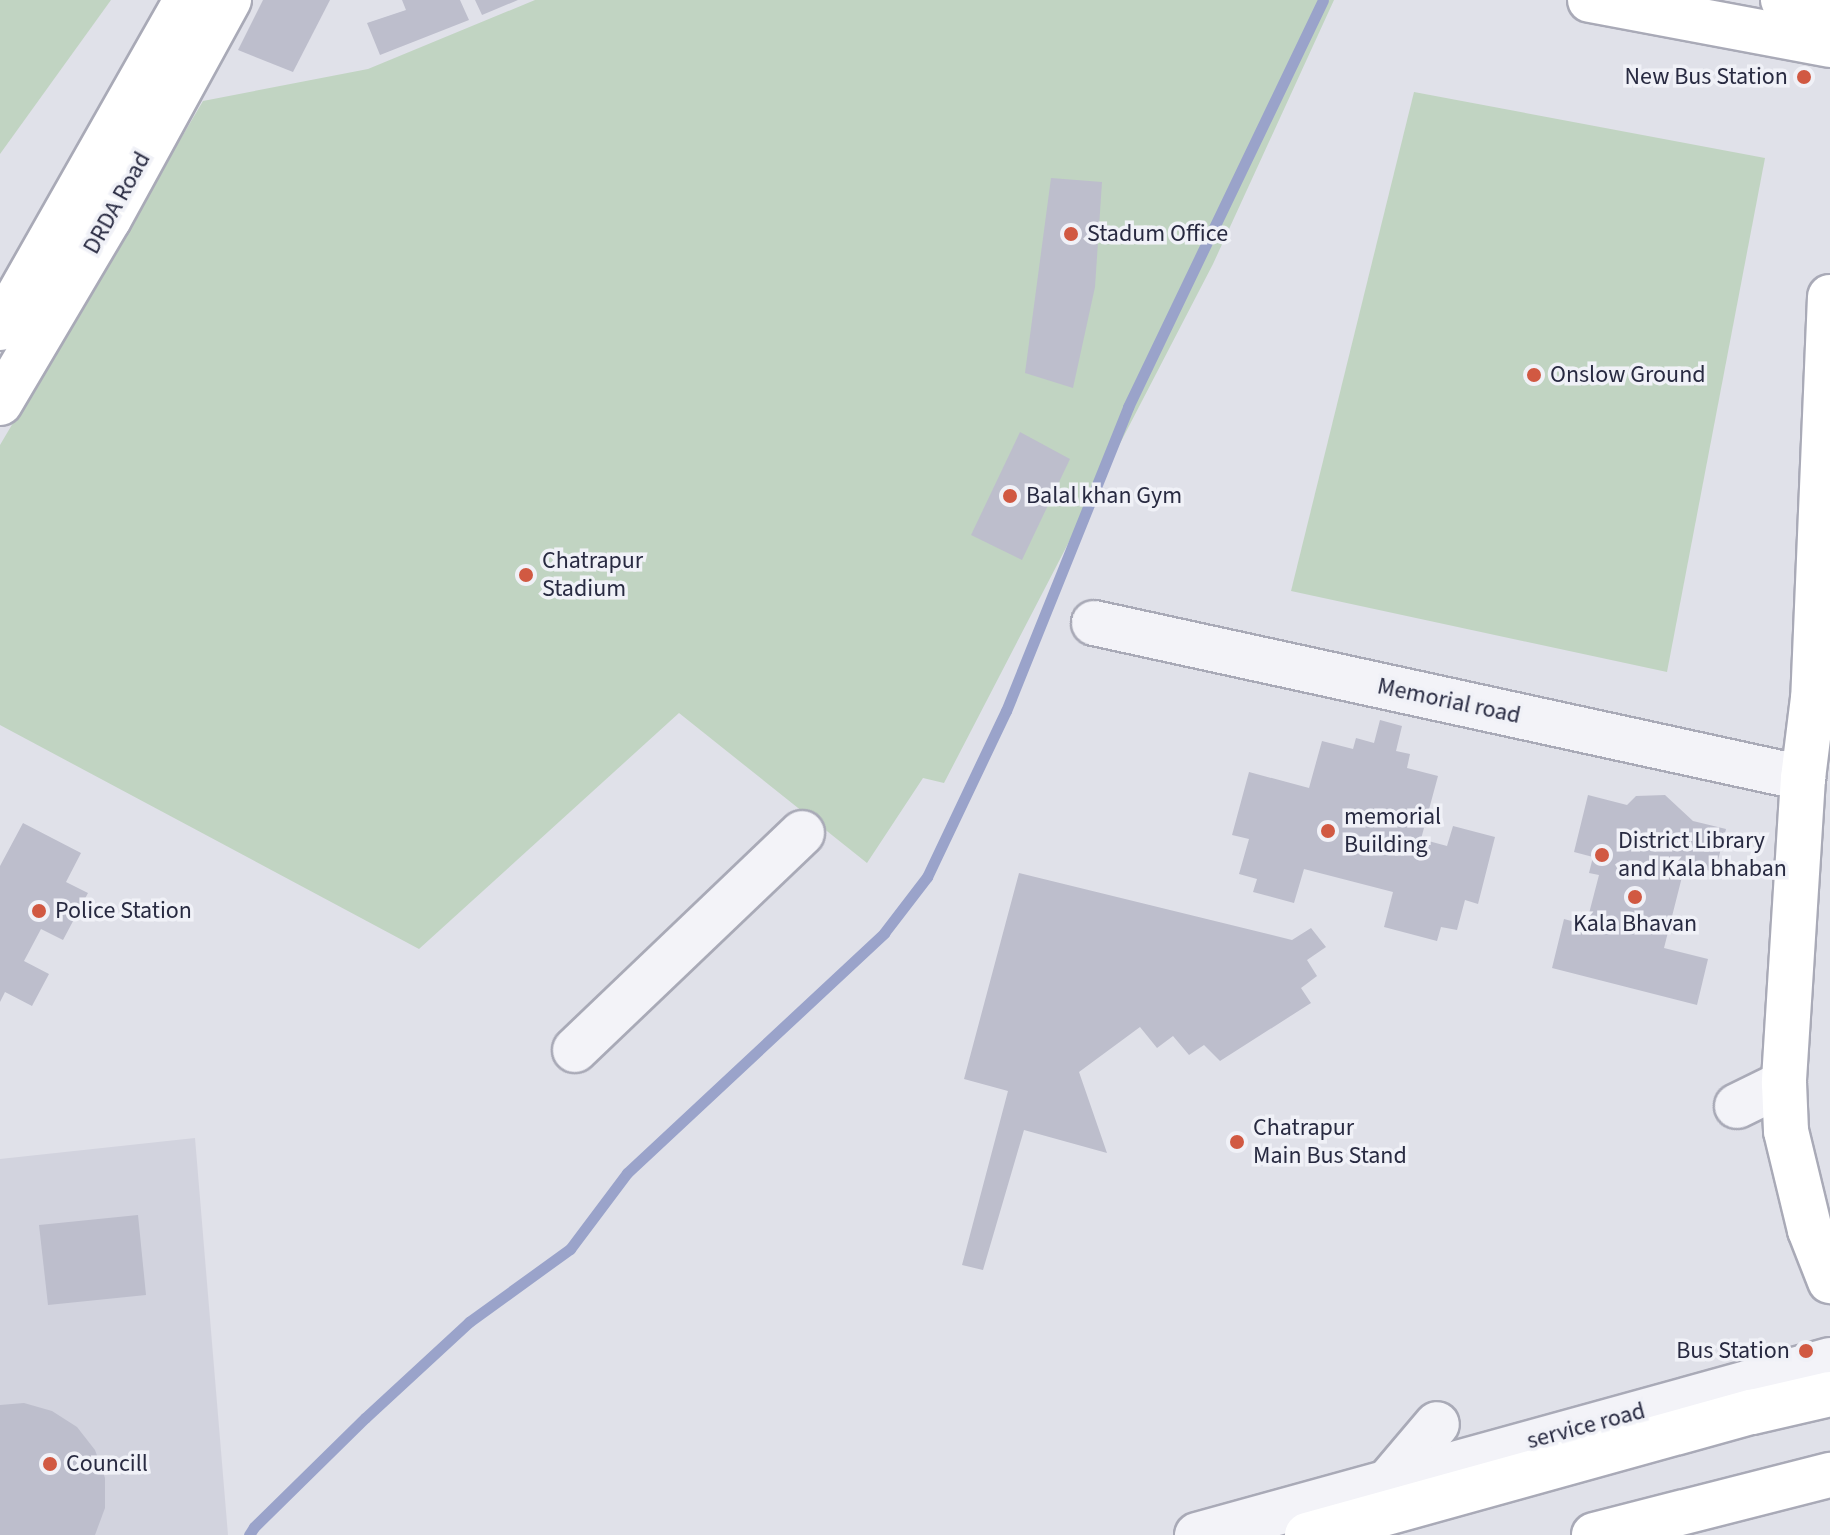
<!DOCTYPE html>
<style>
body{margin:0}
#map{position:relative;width:1830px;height:1535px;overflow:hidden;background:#e0e1e9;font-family:"Source Sans 3",sans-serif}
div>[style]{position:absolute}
.built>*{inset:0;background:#d2d3de}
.green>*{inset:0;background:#c1d4c2}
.stream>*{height:11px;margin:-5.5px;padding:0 5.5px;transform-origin:5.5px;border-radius:5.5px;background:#9aa3ca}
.building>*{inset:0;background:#bdbecc}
.roads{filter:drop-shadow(2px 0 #a9aab7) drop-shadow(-2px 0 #a9aab7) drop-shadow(0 2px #a9aab7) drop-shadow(0 -2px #a9aab7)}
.minor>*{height:44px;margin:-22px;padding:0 22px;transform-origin:22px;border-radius:22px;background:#f3f3f8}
.major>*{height:44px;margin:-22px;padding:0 22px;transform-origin:22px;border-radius:22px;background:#fff}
.highway>*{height:44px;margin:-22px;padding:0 22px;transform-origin:22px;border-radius:22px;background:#fff}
.dots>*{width:22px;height:22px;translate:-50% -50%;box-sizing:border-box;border:4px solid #f0f1f7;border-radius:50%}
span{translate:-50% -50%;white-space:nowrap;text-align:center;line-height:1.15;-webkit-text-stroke:7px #f0f1f7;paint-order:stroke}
.poi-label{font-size:24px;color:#282a41}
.right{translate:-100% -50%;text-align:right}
.left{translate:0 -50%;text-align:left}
.street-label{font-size:24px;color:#282a41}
</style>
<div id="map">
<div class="built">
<div style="clip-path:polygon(195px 1138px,228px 1535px,0 1535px,0 1159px)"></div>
</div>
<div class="green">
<div style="clip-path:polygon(0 0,111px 0,0 154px)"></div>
<div style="clip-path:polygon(535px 0,1334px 0,1213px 264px,944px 783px,923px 778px,867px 863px,679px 713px,419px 949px,0 725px,0 445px,203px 101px,368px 69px)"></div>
<div style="clip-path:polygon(1414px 92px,1765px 158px,1667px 672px,1291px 591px)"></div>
</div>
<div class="stream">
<div style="left:249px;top:1535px;width:9px;rotate:-58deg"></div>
<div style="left:254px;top:1527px;width:156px;rotate:-44.5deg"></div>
<div style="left:365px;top:1418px;width:142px;rotate:-42.7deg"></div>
<div style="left:469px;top:1322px;width:125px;rotate:-35.9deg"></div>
<div style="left:570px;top:1249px;width:95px;rotate:-53.1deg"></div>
<div style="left:627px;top:1173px;width:352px;rotate:-43deg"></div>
<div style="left:884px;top:933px;width:71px;rotate:-52.5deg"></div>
<div style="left:927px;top:877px;width:184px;rotate:-64.6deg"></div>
<div style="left:1006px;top:711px;width:328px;rotate:-68.1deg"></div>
<div style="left:1128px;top:407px;width:451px;rotate:-64.4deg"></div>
</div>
<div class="building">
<div style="clip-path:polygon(263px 0,330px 0,293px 72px,238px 50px)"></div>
<div style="clip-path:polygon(402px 0,460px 0,469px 20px,380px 55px,367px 23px,406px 10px)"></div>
<div style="clip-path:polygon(475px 0,518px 0,482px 15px)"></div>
<div style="clip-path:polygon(1051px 178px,1102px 182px,1095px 287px,1073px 388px,1025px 373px)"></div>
<div style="clip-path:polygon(1020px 432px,1070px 459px,1022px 560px,971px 535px)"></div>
<div style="clip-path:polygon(1380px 720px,1402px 726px,1396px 751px,1410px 754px,1407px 768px,1438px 776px,1421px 839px,1447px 846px,1453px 826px,1495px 837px,1478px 904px,1465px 900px,1457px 930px,1441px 927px,1437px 941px,1384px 927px,1393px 892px,1304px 869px,1294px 903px,1253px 892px,1257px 879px,1239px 874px,1249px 839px,1232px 835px,1249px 772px,1309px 788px,1322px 741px,1353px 749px,1356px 738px,1374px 743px)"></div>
<div style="clip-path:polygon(1588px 795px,1627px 805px,1636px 796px,1665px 795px,1693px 821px,1726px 829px,1715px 872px,1685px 865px,1664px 948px,1708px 959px,1697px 1005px,1552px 968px,1564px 919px,1586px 925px,1599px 875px,1589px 873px,1593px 857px,1574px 852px)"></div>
<div style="clip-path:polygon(23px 823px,81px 853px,66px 882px,88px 893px,63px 940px,41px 929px,24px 961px,49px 974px,32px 1006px,5px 992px,0 1002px,0 866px)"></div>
<div style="clip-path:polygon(1019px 873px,1292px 940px,1311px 928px,1326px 947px,1307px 960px,1317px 976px,1301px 988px,1311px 1003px,1220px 1061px,1204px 1045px,1189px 1055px,1173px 1036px,1157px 1048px,1140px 1027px,1079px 1072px,1107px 1153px,1024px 1130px,983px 1270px,962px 1265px,1008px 1091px,964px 1079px)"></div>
<div style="clip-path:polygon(138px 1215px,146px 1295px,48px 1305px,39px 1225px)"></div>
<div style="clip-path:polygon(24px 1403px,52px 1411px,77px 1427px,95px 1450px,105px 1478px,105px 1508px,95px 1535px,0 1535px,0 1405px)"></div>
</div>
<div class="roads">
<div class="minor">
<div style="left:1094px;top:623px;width:726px;rotate:12.33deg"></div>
<div style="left:575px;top:1050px;width:314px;rotate:-43.7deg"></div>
<div style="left:1737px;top:1106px;width:52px;rotate:-26.1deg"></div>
<div style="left:1387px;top:1483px;width:77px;rotate:-49.7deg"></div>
<div style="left:1197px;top:1535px;width:657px;rotate:-15.45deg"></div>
</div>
<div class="major">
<div style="left:1590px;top:0;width:244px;rotate:10.6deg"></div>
<div style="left:1783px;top:0;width:48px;rotate:9.7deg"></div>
<div style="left:1830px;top:297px;width:401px;rotate:92.4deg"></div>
<div style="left:1813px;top:698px;width:81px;rotate:97.1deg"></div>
<div style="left:1803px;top:778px;width:306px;rotate:93.6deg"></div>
<div style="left:1784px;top:1083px;width:48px;rotate:87.6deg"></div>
<div style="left:1786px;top:1131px;width:102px;rotate:76.4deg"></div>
<div style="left:1810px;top:1230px;width:55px;rotate:68.6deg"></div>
<div style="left:0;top:328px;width:377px;rotate:-60.4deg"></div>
<div style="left:0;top:403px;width:214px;rotate:-59.4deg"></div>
<div style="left:109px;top:219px;width:250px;rotate:-61.3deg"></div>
</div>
<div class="highway">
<div style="left:1307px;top:1535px;width:462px;rotate:-15.5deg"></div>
<div style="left:1752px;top:1412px;width:80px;rotate:-13deg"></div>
<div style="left:1594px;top:1535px;width:244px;rotate:-14.3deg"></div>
</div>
</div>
<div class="dots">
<div style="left:1804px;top:77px;background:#d15942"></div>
<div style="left:1071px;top:234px;background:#d15942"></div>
<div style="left:1534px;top:375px;background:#d15942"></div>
<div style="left:1010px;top:496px;background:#d15942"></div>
<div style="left:526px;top:575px;background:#d15942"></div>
<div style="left:1328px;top:831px;background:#d15942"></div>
<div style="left:1602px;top:855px;background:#d15942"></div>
<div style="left:1635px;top:897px;background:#d15942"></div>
<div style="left:39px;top:911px;background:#d15942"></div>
<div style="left:1237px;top:1142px;background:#d15942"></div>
<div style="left:1806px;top:1351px;background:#d15942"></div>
<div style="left:50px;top:1464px;background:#d15942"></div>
</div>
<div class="poi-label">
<span class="right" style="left:1788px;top:77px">New Bus Station</span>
<span class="left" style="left:1087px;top:234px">Stadum Office</span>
<span class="left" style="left:1550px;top:375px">Onslow Ground</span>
<span class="left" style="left:1026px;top:496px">Balal khan Gym</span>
<span class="left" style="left:542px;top:575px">Chatrapur<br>Stadium</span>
<span class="left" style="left:1344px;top:831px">memorial<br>Building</span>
<span class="left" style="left:1618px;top:855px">District Library<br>and Kala bhaban</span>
<span class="left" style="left:55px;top:911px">Police Station</span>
<span style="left:1635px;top:924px">Kala Bhavan</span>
<span class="left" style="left:1253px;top:1142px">Chatrapur<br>Main Bus Stand</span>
<span class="right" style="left:1790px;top:1351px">Bus Station</span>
<span class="left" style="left:66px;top:1464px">Councill</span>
</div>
<div class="street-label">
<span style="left:117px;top:203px;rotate:-61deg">DRDA Road</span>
<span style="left:1449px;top:701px;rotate:12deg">Memorial road</span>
<span style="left:1586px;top:1426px;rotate:-15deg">service road</span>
</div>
</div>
